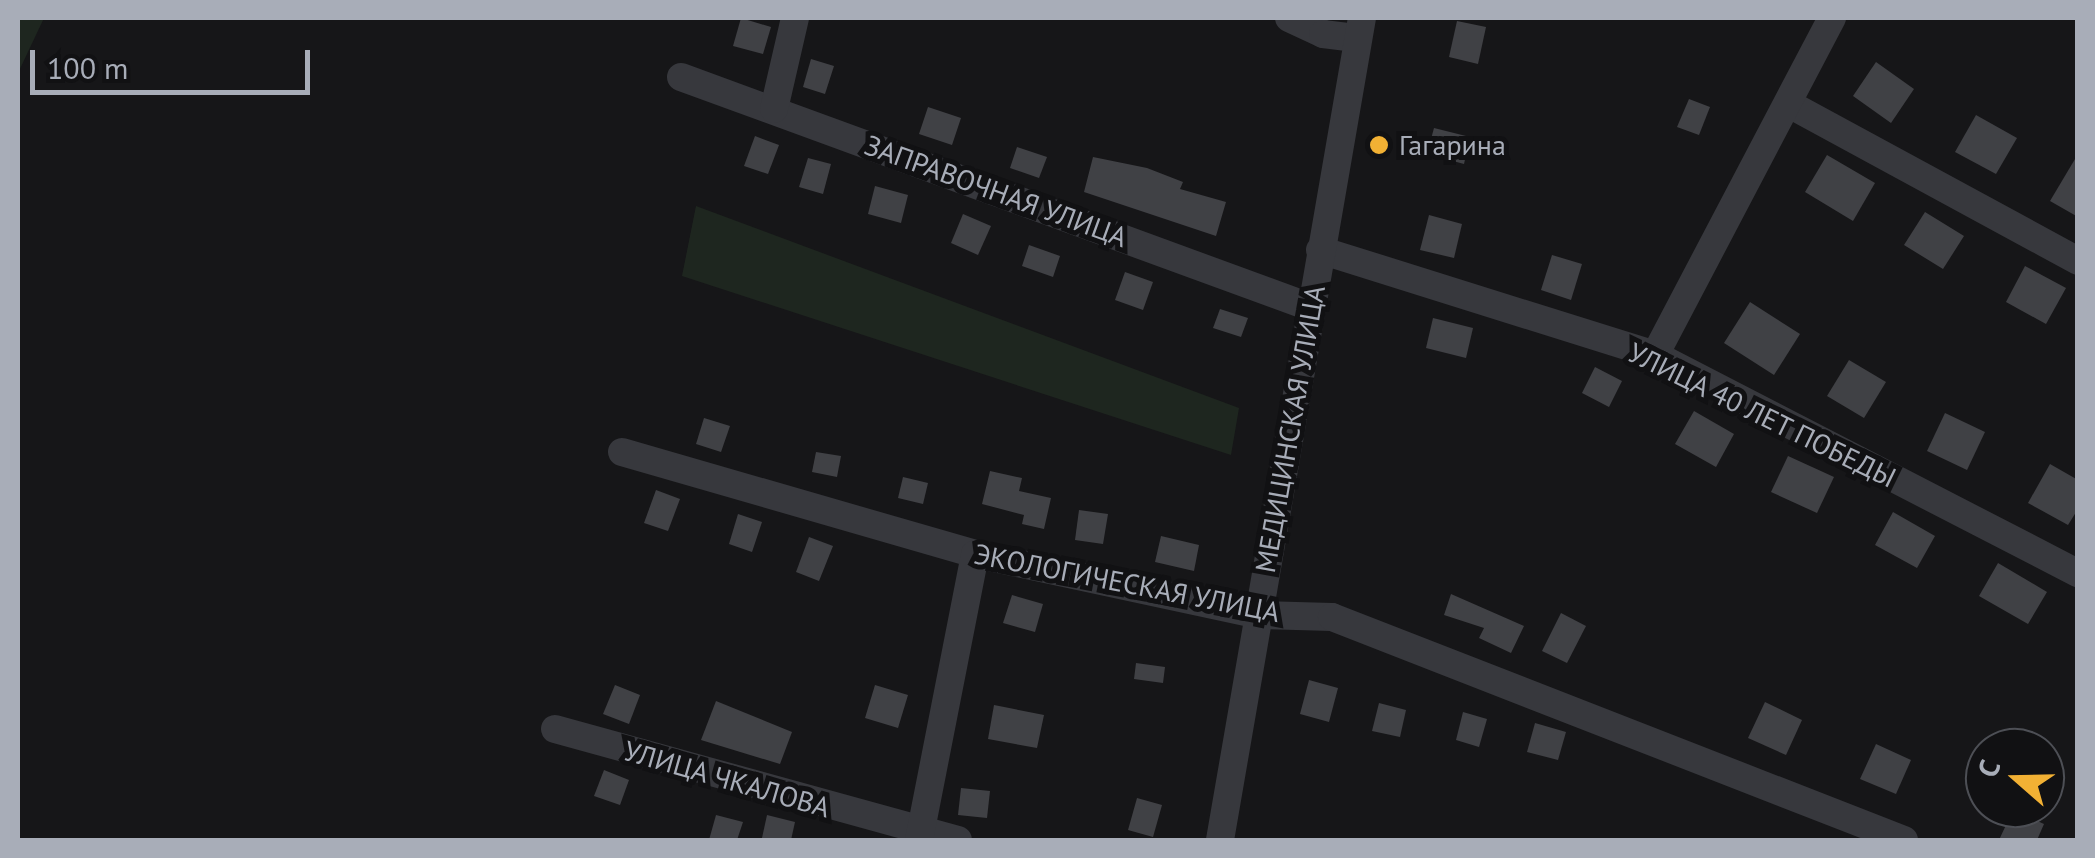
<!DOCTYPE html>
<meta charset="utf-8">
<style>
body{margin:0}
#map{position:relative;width:2095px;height:858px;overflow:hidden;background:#161618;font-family:"PT Sans",sans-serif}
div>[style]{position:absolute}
.green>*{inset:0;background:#1e261f}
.building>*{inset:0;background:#404145}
.minor>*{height:28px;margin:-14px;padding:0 14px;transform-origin:14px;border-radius:14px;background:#37383d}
.dots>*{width:28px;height:28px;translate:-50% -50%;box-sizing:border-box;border:5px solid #111113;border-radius:50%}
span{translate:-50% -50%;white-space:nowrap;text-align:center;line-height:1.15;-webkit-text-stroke:10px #111113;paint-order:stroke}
.poi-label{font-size:28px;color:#a8adb8}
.left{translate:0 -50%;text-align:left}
.street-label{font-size:28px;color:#a8adb8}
.frame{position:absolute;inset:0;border:20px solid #a8adb8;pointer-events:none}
.north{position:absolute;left:1965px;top:728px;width:100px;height:100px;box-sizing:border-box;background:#111113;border:2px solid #4d4f55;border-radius:50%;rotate:290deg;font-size:28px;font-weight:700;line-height:40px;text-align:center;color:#a8adb8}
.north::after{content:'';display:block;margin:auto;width:35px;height:45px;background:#f2b134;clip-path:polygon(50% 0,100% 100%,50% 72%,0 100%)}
.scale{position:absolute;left:30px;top:50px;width:280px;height:45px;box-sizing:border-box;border:5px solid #a8adb8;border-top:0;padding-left:12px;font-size:30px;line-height:35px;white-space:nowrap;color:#a8adb8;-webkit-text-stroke:8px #111113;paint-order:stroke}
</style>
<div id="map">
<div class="green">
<div style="clip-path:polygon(18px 18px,44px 18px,18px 73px)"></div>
<div style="clip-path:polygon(696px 206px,1239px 408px,1231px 455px,682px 276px)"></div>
</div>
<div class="building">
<div style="clip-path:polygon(741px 18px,771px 27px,763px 54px,733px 46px)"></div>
<div style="clip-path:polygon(1457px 21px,1486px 27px,1478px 64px,1449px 57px)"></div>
<div style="clip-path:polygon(811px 59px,834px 66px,825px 94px,803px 87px)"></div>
<div style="clip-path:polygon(1876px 62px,1914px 89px,1891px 123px,1853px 96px)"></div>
<div style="clip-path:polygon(1689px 99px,1710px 107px,1699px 135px,1677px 127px)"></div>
<div style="clip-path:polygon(928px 107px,961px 118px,952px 145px,919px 134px)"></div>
<div style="clip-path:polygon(1976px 115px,2017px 138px,1996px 174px,1955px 152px)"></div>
<div style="clip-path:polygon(1434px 128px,1470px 137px,1464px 164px,1427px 154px)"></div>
<div style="clip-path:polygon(755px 136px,779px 145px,768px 174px,744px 166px)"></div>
<div style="clip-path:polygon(1017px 147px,1047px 157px,1039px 178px,1010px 168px)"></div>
<div style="clip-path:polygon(2078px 154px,2078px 217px,2050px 201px)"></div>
<div style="clip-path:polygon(1827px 155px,1875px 183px,1853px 221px,1805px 192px)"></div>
<div style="clip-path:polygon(1093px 157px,1147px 168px,1183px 182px,1180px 189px,1226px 202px,1216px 236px,1084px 192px)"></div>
<div style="clip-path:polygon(808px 158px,831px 164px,823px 194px,799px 187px)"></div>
<div style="clip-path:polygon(875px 186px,908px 195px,901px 223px,868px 214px)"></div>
<div style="clip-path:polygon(1925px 212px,1964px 236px,1943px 269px,1904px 245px)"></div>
<div style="clip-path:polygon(963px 214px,991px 226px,978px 255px,951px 243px)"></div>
<div style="clip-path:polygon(1429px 215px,1462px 224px,1454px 258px,1420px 250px)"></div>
<div style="clip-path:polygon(1029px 245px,1060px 256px,1053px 277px,1022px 266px)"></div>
<div style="clip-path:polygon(1552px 255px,1582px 264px,1571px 300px,1541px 290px)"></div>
<div style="clip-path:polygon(2025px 266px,2066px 288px,2046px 324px,2006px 302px)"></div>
<div style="clip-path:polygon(1125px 272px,1153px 282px,1143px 310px,1115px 300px)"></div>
<div style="clip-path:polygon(1750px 302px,1800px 334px,1774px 375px,1724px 343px)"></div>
<div style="clip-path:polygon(1220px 309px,1248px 318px,1241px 337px,1213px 328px)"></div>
<div style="clip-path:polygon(1433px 318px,1473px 328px,1466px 358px,1426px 348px)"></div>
<div style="clip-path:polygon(1849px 360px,1886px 382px,1864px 418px,1827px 396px)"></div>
<div style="clip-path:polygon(1595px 367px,1622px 381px,1609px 407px,1582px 393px)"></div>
<div style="clip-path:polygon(1694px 411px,1734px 434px,1716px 467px,1675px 444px)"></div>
<div style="clip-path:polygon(1945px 413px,1985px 432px,1967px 470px,1927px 451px)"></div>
<div style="clip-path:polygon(704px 418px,730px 426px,721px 452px,696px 444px)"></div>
<div style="clip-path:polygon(816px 452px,841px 456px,837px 477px,812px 472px)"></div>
<div style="clip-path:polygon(1788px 456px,1834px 477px,1817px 513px,1771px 492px)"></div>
<div style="clip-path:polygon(2050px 464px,2078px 480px,2078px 509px,2068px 525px,2028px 503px)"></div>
<div style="clip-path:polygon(990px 471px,1022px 478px,1019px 491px,1051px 498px,1044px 529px,1022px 524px,1024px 515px,982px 504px)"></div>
<div style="clip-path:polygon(903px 477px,928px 483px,923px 504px,898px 498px)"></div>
<div style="clip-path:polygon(656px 490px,680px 499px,668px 531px,644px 523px)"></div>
<div style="clip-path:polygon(1079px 510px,1108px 514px,1103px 544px,1075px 540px)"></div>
<div style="clip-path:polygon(1893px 512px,1935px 536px,1917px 568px,1875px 545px)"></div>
<div style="clip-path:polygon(738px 514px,762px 522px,752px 552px,729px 544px)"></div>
<div style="clip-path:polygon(1161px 536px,1199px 545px,1194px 571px,1155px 562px)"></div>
<div style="clip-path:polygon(809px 537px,833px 546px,819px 581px,796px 572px)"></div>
<div style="clip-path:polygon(1998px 563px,2047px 592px,2028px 624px,1979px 596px)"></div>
<div style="clip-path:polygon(1451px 594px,1524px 626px,1511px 653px,1479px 638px,1484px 628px,1444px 615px)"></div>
<div style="clip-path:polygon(1012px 595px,1043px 604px,1035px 632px,1003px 623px)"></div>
<div style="clip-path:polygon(1561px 613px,1586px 626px,1567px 663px,1542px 651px)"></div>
<div style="clip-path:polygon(1136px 663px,1165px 667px,1163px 683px,1134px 679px)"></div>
<div style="clip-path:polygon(1309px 680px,1338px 688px,1329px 722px,1300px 714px)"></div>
<div style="clip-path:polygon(615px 685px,640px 695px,629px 724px,603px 714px)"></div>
<div style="clip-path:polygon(875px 685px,908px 695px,898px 728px,865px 718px)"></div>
<div style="clip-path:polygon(716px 701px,792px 732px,780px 764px,701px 740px)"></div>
<div style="clip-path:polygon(1765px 702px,1802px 720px,1786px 755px,1748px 738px)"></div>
<div style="clip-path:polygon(1379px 703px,1406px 710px,1400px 737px,1372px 731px)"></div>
<div style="clip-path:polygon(994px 705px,1044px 715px,1037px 748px,988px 739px)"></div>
<div style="clip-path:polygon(1463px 712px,1487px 719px,1479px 747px,1456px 740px)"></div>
<div style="clip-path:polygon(1535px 723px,1566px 732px,1558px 760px,1527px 752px)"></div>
<div style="clip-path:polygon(1876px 744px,1911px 760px,1896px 794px,1860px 779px)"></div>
<div style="clip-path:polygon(604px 770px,629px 780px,620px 805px,594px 796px)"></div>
<div style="clip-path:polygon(961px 788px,990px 791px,987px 818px,958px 815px)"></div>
<div style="clip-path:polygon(1137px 798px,1162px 805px,1153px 837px,1128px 830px)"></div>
<div style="clip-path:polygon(2013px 810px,2044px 824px,2037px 840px,1999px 840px)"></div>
<div style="clip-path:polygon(716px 815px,743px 822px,737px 840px,709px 840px)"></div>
<div style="clip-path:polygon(767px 815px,795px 822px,791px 840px,762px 838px)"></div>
</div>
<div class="minor">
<div style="left:1289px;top:18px;width:38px;rotate:25deg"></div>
<div style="left:1323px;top:34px;width:35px;rotate:7deg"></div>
<div style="left:681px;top:77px;width:670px;rotate:20.09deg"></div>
<div style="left:1789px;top:104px;width:329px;rotate:28.5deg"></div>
<div style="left:774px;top:109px;width:93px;rotate:-77deg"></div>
<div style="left:1320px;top:250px;width:351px;rotate:17.4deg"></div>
<div style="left:1655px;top:355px;width:476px;rotate:27.3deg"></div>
<div style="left:1655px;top:355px;width:381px;rotate:-62.3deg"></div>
<div style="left:622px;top:452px;width:367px;rotate:16.1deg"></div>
<div style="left:975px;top:554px;width:290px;rotate:12.1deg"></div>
<div style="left:1259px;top:615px;width:73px;rotate:1.6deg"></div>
<div style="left:1332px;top:617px;width:614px;rotate:21.3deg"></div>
<div style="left:555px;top:729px;width:418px;rotate:15.4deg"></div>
<div style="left:919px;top:840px;width:291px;rotate:-78.9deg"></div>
<div style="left:1220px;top:840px;width:834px;rotate:-80.2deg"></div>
</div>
<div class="dots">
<div style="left:1379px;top:145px;background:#f2b134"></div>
</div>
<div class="poi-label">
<span class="left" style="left:1399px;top:145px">Гагарина</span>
</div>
<div class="street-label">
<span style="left:996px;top:191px;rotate:20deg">ЗАПРАВОЧНАЯ УЛИЦА</span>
<span style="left:1762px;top:415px;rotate:26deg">УЛИЦА 40 ЛЕТ ПОБЕДЫ</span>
<span style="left:1290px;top:429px;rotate:-80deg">МЕДИЦИНСКАЯ УЛИЦА</span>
<span style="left:1127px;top:583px;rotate:11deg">ЭКОЛОГИЧЕСКАЯ УЛИЦА</span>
<span style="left:727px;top:779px;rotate:16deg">УЛИЦА ЧКАЛОВА</span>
</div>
<div class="frame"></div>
<div class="north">С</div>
<div class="scale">100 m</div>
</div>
